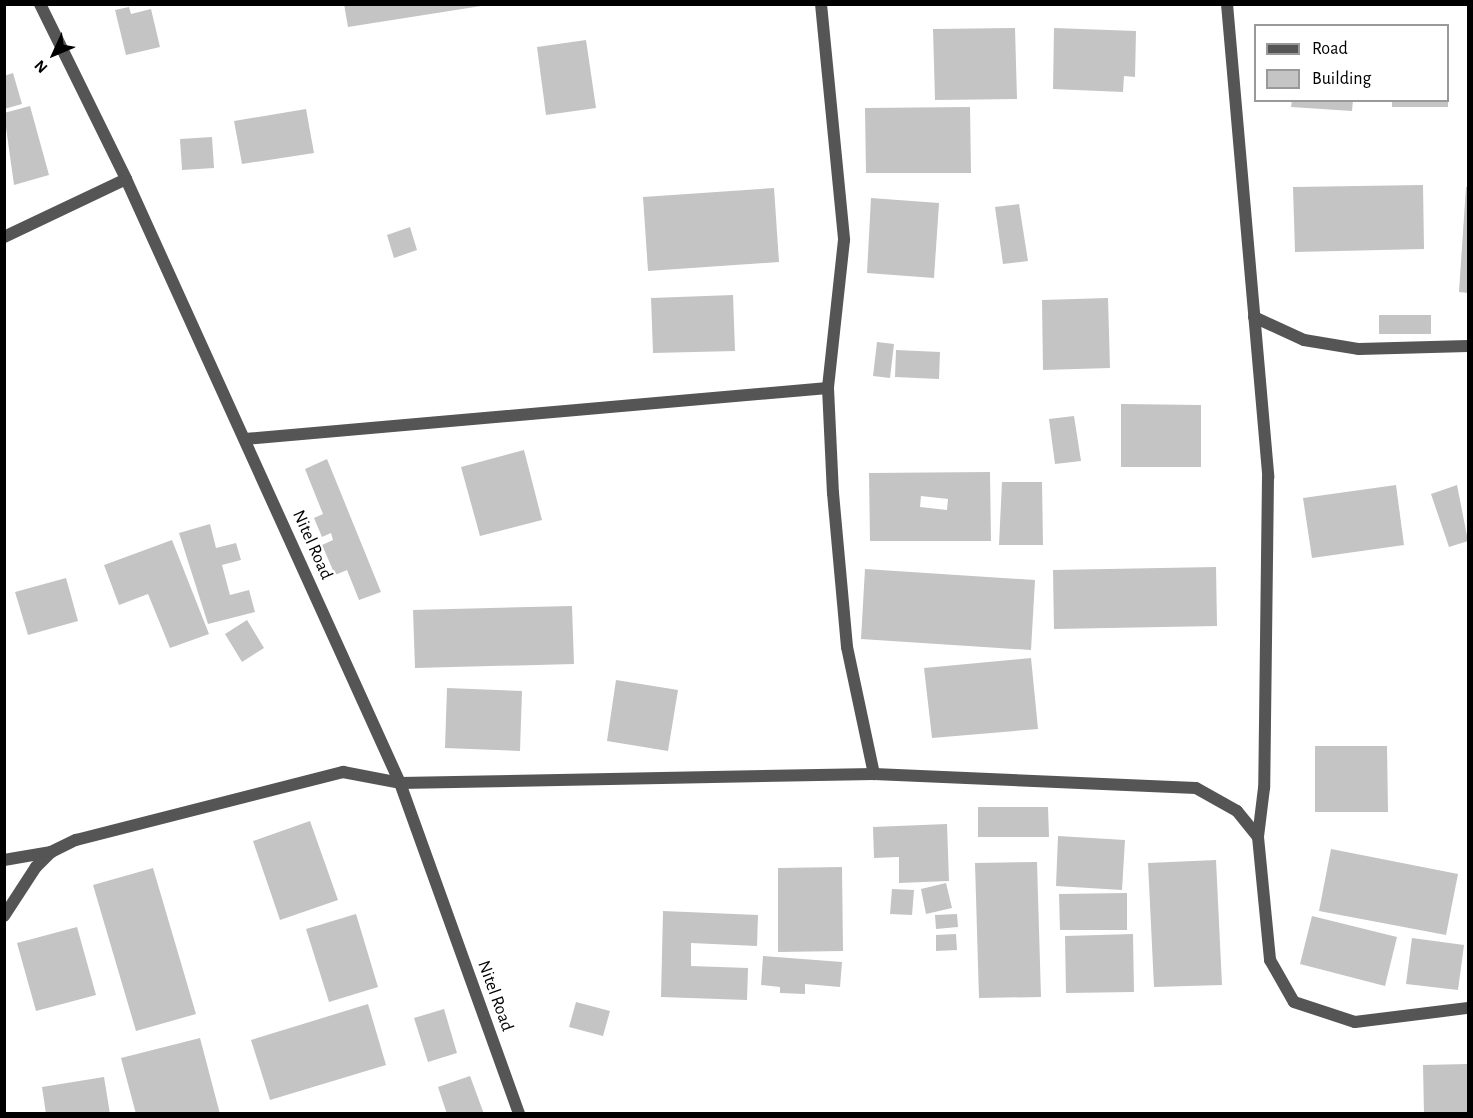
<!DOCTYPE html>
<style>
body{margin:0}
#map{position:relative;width:1473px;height:1118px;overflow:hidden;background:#fff;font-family:"Alegreya Sans",sans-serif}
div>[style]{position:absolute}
.building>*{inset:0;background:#c4c4c4}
.minor>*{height:12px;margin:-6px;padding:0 6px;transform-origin:6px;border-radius:6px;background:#555}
span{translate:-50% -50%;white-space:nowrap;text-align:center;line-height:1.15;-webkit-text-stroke:4.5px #fff;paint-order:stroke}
.street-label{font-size:18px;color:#000}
.frame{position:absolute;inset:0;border:6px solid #000;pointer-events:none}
.legend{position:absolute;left:1254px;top:24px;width:195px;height:78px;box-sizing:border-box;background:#fff;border:2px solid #999;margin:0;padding:8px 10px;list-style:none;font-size:18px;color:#000}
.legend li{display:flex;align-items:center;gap:12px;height:30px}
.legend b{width:30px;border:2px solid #999}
.north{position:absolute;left:24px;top:24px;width:60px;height:60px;-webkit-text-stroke:4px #fff;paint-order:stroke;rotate:226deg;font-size:16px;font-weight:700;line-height:24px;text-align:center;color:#000}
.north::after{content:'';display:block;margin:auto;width:21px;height:27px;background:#000;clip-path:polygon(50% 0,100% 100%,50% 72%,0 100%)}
</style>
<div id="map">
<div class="building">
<div style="clip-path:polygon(344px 4px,481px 4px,481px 6px,348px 27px)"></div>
<div style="clip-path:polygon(129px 7px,131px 14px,151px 9px,160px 47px,126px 55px,115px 10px)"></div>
<div style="clip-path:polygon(1015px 28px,1017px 99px,935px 100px,933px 29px)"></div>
<div style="clip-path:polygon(1054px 28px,1136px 31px,1135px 77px,1124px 76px,1123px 92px,1053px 89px)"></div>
<div style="clip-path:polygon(586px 40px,596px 108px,546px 115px,537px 47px)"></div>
<div style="clip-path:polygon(13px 73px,22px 104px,4px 109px,4px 76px)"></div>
<div style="clip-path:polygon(1292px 100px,1353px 100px,1352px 111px,1291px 107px)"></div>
<div style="clip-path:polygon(1392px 100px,1448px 100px,1448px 107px,1392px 107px)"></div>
<div style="clip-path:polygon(30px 106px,49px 175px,14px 185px,4px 113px)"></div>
<div style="clip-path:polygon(970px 107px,971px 173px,866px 173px,865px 108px)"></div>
<div style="clip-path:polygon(306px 109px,314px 153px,242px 164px,234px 121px)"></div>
<div style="clip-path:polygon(212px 137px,214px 168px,182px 170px,180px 139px)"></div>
<div style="clip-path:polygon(1423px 185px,1424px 249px,1295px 252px,1293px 187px)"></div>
<div style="clip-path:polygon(1466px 187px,1468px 187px,1468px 293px,1459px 292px)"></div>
<div style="clip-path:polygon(774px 188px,779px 262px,648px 271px,643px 197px)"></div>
<div style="clip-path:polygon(871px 198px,939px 203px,934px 278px,867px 273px)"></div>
<div style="clip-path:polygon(1019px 204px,1028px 261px,1003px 264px,995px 207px)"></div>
<div style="clip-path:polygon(410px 227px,417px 250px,394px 258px,387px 235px)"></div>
<div style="clip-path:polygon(733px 295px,735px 351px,653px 353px,651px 298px)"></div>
<div style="clip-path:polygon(1108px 298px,1110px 368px,1043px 370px,1042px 300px)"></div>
<div style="clip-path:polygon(1379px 315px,1431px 315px,1431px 334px,1379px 334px)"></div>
<div style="clip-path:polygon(877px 342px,894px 344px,890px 378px,873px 376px)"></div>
<div style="clip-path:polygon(896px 350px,940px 352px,939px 379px,895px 377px)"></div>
<div style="clip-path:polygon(1121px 404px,1201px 405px,1201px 467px,1121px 467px)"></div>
<div style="clip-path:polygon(1074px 416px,1081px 461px,1055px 464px,1049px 419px)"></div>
<div style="clip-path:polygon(524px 450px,542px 520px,480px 536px,461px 467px)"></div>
<div style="clip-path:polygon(327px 459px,381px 592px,359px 600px,347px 570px,335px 575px,322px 545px,333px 540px,331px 533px,322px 537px,314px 518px,323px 514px,305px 469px)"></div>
<div style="clip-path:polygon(evenodd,990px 472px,991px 541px,870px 541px,869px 473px,990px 472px,921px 496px,948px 499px,947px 510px,920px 507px,921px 496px)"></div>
<div style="clip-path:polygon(1002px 482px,1042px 482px,1043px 545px,999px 545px)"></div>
<div style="clip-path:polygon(1396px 485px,1404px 545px,1312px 558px,1303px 498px)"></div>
<div style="clip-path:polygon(1457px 485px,1468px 541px,1449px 547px,1431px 494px)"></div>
<div style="clip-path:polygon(210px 524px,216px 548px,236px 543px,241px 560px,222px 565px,230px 595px,249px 590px,255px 612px,208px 624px,179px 533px)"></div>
<div style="clip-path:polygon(172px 540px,209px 634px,170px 648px,148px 594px,119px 605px,104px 565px)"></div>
<div style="clip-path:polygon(1216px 567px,1217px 626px,1054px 629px,1053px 570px)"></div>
<div style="clip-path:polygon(865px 569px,1035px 580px,1031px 650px,861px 639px)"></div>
<div style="clip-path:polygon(66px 578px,78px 621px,28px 635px,15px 592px)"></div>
<div style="clip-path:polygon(572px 606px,574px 664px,415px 668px,413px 610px)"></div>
<div style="clip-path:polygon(247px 620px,264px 648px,242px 662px,225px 634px)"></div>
<div style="clip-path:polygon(1031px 658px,1038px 729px,932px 738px,924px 668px)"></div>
<div style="clip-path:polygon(616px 680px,678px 690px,668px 751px,607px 741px)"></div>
<div style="clip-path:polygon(447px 688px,522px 691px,520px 751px,445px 748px)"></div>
<div style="clip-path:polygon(1315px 746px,1387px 746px,1388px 812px,1315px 812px)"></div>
<div style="clip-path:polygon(978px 807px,1048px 807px,1049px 837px,978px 837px)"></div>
<div style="clip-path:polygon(310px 821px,338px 900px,280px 920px,253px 841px)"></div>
<div style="clip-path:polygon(947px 824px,949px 881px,899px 883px,899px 857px,874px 858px,873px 827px)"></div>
<div style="clip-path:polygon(1058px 836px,1125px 840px,1122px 890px,1056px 886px)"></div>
<div style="clip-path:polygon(1331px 849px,1458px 874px,1446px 935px,1319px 911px)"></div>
<div style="clip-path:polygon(1216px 860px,1222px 985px,1154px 987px,1148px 863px)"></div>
<div style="clip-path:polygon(1037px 862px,1041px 997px,979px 998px,975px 863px)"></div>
<div style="clip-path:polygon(842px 867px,843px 951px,778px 952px,778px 868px)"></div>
<div style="clip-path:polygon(153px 868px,196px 1014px,136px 1031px,93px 885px)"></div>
<div style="clip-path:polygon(946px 883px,952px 908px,926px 914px,921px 889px)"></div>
<div style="clip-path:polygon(892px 889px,914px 890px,912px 915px,890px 914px)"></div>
<div style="clip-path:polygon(1127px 893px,1127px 930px,1060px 930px,1059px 894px)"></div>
<div style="clip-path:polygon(663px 911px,758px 915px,757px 946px,691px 943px,691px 966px,748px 968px,747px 1000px,661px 997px)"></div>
<div style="clip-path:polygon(356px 914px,378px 987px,329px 1002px,306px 929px)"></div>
<div style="clip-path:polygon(957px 914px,958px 927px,936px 929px,935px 915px)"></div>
<div style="clip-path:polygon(1312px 916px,1397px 937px,1385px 986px,1300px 964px)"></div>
<div style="clip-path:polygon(77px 927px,96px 995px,36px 1011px,17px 943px)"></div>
<div style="clip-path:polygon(956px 934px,957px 950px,936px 951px,936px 935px)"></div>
<div style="clip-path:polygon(1133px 934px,1134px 992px,1066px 993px,1065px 936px)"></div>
<div style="clip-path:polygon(1412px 938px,1464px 945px,1458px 990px,1406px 984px)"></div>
<div style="clip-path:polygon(763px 956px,842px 962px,840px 987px,805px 984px,805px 994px,780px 993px,780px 987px,761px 985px)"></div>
<div style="clip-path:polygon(576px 1002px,610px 1011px,603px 1036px,569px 1027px)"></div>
<div style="clip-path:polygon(368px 1004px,386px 1065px,270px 1100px,251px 1040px)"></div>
<div style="clip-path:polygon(444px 1009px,457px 1053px,428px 1062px,414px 1018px)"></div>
<div style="clip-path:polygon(200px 1038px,220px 1114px,136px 1114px,121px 1058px)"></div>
<div style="clip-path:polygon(1468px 1064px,1468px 1114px,1424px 1114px,1423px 1065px)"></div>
<div style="clip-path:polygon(470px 1076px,484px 1114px,447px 1114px,438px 1087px)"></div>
<div style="clip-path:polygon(104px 1077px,110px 1114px,46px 1114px,42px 1087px)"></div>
</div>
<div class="minor">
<div style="left:40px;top:4px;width:195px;rotate:63.8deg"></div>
<div style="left:126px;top:179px;width:663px;rotate:65.6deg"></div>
<div style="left:400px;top:783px;width:352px;rotate:70.2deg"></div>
<div style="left:821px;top:4px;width:237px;rotate:84.4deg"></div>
<div style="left:844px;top:240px;width:149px;rotate:96.2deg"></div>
<div style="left:828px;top:388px;width:105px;rotate:87.3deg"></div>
<div style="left:833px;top:493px;width:155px;rotate:84.8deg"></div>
<div style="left:847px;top:647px;width:130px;rotate:78deg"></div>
<div style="left:1227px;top:4px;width:475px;rotate:85deg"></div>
<div style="left:1268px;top:477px;width:311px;rotate:90.7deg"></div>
<div style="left:1264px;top:788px;width:49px;rotate:97deg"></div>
<div style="left:4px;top:237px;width:135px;rotate:-25.4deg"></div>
<div style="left:1254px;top:317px;width:55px;rotate:24.7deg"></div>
<div style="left:1304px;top:340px;width:56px;rotate:9.3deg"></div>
<div style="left:1359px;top:349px;width:109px;rotate:-1.6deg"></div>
<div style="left:245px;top:439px;width:585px;rotate:-5deg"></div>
<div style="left:4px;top:860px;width:48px;rotate:-9.7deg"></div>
<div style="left:4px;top:916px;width:59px;rotate:-56.9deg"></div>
<div style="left:36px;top:867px;width:21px;rotate:-45deg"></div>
<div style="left:51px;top:852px;width:28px;rotate:-26deg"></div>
<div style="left:76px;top:840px;width:276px;rotate:-14.3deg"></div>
<div style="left:343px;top:772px;width:58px;rotate:10.9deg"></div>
<div style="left:400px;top:783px;width:474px;rotate:-1.1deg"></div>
<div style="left:874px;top:774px;width:322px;rotate:2.5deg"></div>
<div style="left:1196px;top:788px;width:47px;rotate:29.3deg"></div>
<div style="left:1237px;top:811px;width:33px;rotate:51deg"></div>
<div style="left:1258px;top:837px;width:124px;rotate:84.4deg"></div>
<div style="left:1270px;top:960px;width:48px;rotate:60.3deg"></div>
<div style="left:1294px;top:1002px;width:64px;rotate:18.2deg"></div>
<div style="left:1355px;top:1022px;width:114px;rotate:-7.1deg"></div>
</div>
<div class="street-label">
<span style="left:312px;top:545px;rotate:66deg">Nitel Road</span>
<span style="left:495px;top:996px;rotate:70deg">Nitel Road</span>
</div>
<div class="frame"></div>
<ul class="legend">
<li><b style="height:8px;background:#555"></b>Road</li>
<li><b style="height:16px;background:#c4c4c4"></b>Building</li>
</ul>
<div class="north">N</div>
</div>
